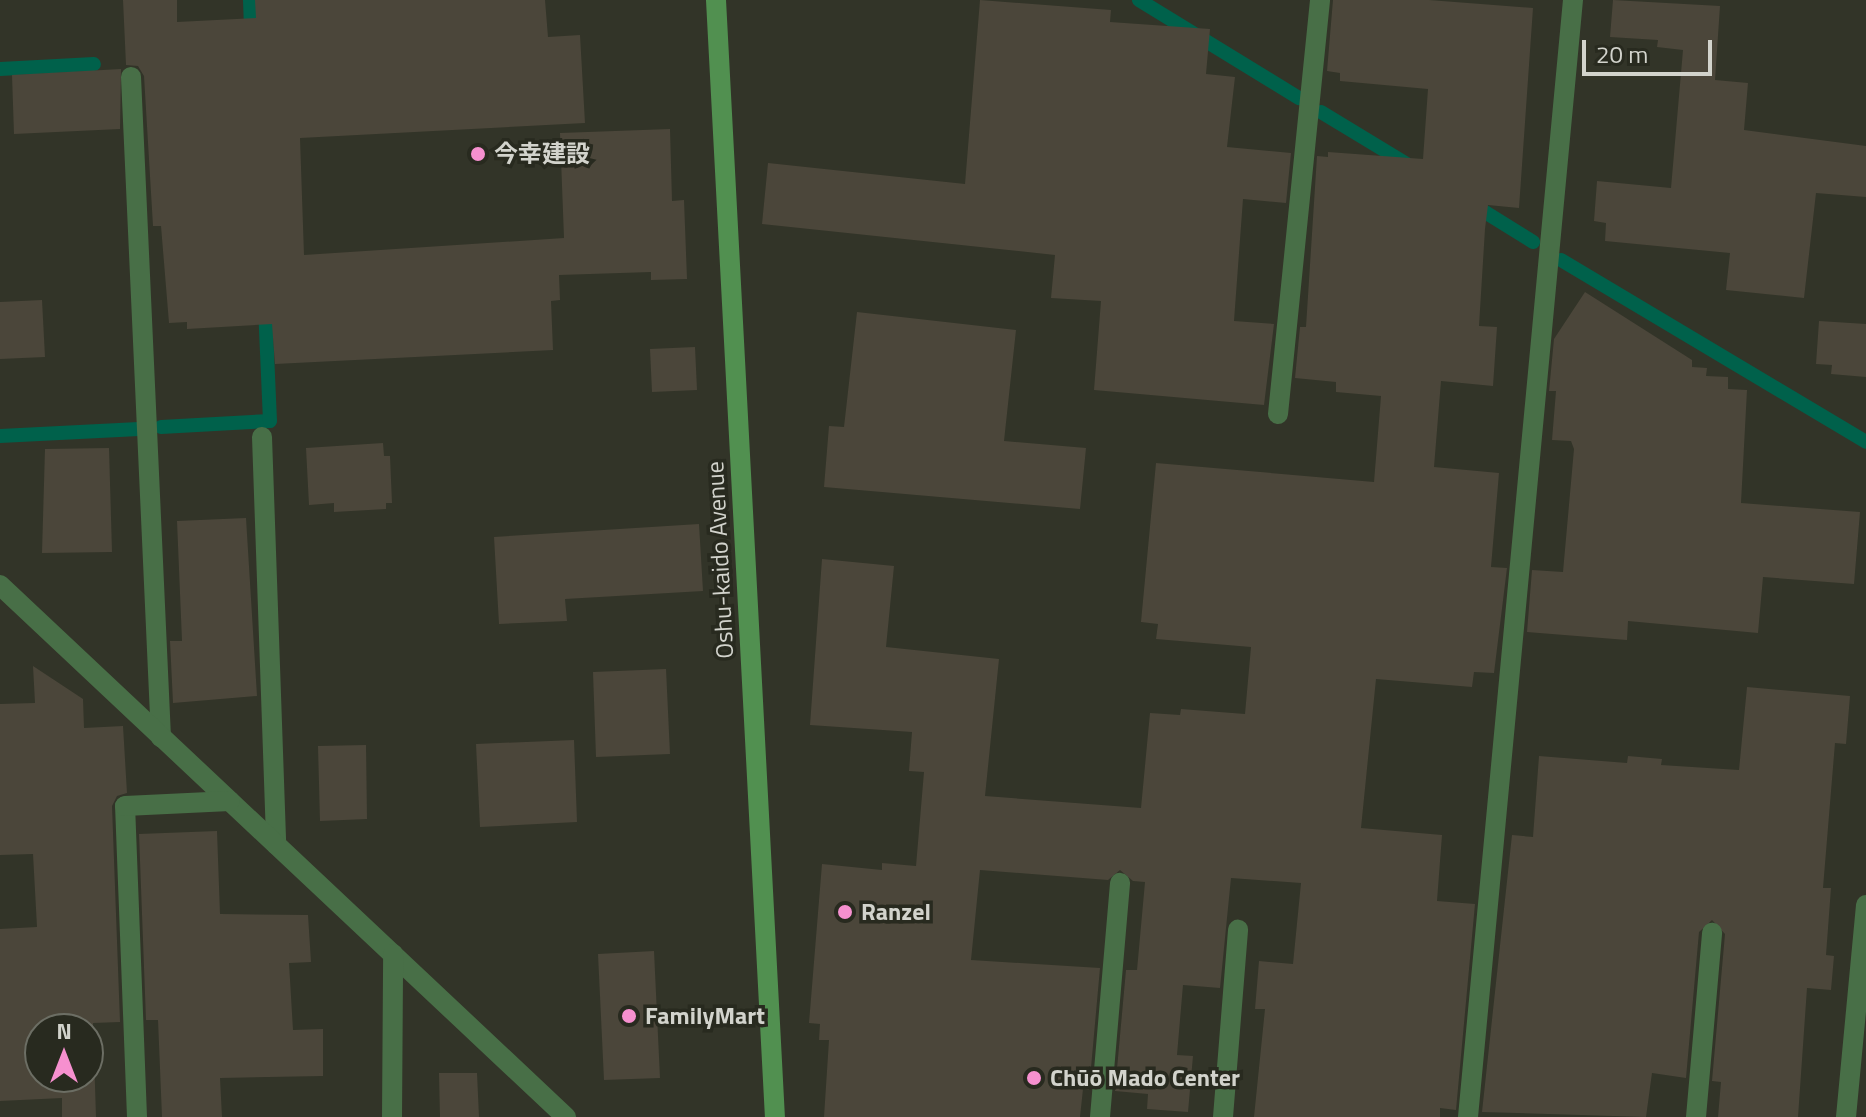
<!DOCTYPE html>
<meta charset="utf-8">
<style>
body{margin:0}
#map{position:relative;width:1866px;height:1117px;overflow:hidden;background:#323428;font-family:"Titillium Web","Noto Sans JP",sans-serif}
div>[style]{position:absolute}
.stream>*{height:14px;margin:-7px;padding:0 7px;transform-origin:7px;border-radius:7px;background:#00614b}
.building>*{inset:0;background:#4b463a}
.minor>*{height:20px;margin:-10px;padding:0 10px;transform-origin:10px;border-radius:10px;background:#486f47}
.secondary>*{height:20px;margin:-10px;padding:0 10px;transform-origin:10px;border-radius:10px;background:#519050}
.dots>*{width:22px;height:22px;translate:-50% -50%;box-sizing:border-box;border:4px solid #282a1f;border-radius:50%}
span{translate:-50% -50%;white-space:nowrap;text-align:center;line-height:1.15;-webkit-text-stroke:7px #282a1f;paint-order:stroke}
.poi-label{font-size:24px;color:#d2d3cc;font-weight:700}
.left{translate:0 -50%;text-align:left}
.street-label{font-size:24px;color:#d2d3cc}
.north{position:absolute;left:24px;top:1013px;width:80px;height:80px;box-sizing:border-box;background:#282a1f;border:2px solid #6c6e64;border-radius:50%;rotate:0deg;font-size:22px;font-weight:700;line-height:32px;text-align:center;color:#d2d3cc}
.north::after{content:'';display:block;margin:auto;width:28px;height:36px;background:#f690cf;clip-path:polygon(50% 0,100% 100%,50% 72%,0 100%)}
.scale{position:absolute;left:1582px;top:40px;width:130px;height:36px;box-sizing:border-box;border:4px solid #d2d3cc;border-top:0;padding-left:10px;font-size:24px;line-height:28px;white-space:nowrap;color:#d2d3cc;-webkit-text-stroke:6px #282a1f;paint-order:stroke}
</style>
<div id="map">
<div class="stream">
<div style="left:250px;top:0;width:36px;rotate:88deg"></div>
<div style="left:1139px;top:0;width:188px;rotate:31.5deg"></div>
<div style="left:0;top:69px;width:94px;rotate:-3deg"></div>
<div style="left:1321px;top:112px;width:104px;rotate:31.2deg"></div>
<div style="left:1472px;top:204px;width:72px;rotate:31.9deg"></div>
<div style="left:1561px;top:260px;width:355px;rotate:30.8deg"></div>
<div style="left:161px;top:427px;width:109px;rotate:-3.2deg"></div>
<div style="left:270px;top:421px;width:113px;rotate:-92.5deg"></div>
<div style="left:0;top:436px;width:139px;rotate:-2.9deg"></div>
</div>
<div class="building">
<div style="clip-path:polygon(123px 0,177px 0,177px 22px,256px 18px,255px 0,545px 0,548px 37px,580px 35px,585px 123px,300px 138px,304px 255px,564px 238px,560px 133px,670px 129px,672px 201px,684px 200px,687px 279px,651px 280px,651px 272px,559px 275px,560px 300px,551px 301px,553px 350px,275px 364px,272px 324px,187px 329px,187px 322px,169px 323px,161px 226px,153px 226px,144px 76px,138px 66px,126px 65px)"></div>
<div style="clip-path:polygon(980px 0,1111px 10px,1110px 22px,1210px 29px,1206px 74px,1235px 77px,1227px 147px,1291px 153px,1286px 203px,1243px 199px,1234px 321px,1274px 324px,1264px 405px,1094px 390px,1101px 301px,1051px 298px,1055px 255px,762px 224px,768px 163px,965px 184px)"></div>
<div style="clip-path:polygon(1333px 0,1429px 0,1533px 8px,1519px 208px,1488px 205px,1485px 229px,1479px 326px,1497px 327px,1493px 386px,1441px 381px,1434px 467px,1499px 473px,1491px 567px,1507px 568px,1494px 673px,1474px 672px,1472px 687px,1376px 679px,1361px 828px,1442px 835px,1437px 901px,1475px 904px,1456px 1110px,1440px 1108px,1440px 1117px,1254px 1117px,1265px 1009px,1255px 1009px,1259px 961px,1293px 964px,1301px 883px,1231px 878px,1220px 988px,1183px 985px,1177px 1055px,1193px 1056px,1188px 1112px,1147px 1109px,1148px 1094px,1115px 1091px,1126px 970px,1137px 970px,1145px 882px,1133px 881px,1120px 870px,1108px 880px,980px 870px,971px 960px,1100px 968px,1089px 1090px,1083px 1089px,1080px 1117px,824px 1117px,829px 1040px,819px 1040px,820px 1024px,809px 1023px,822px 864px,882px 870px,882px 863px,916px 866px,924px 772px,909px 771px,912px 732px,810px 725px,822px 559px,894px 566px,886px 647px,999px 659px,985px 796px,1141px 808px,1150px 713px,1180px 715px,1181px 709px,1245px 714px,1251px 647px,1156px 639px,1158px 624px,1141px 622px,1156px 463px,1374px 482px,1381px 396px,1336px 392px,1336px 382px,1295px 378px,1300px 327px,1306px 327px,1317px 156px,1328px 157px,1328px 152px,1423px 159px,1428px 89px,1340px 81px,1340px 73px,1327px 71px)"></div>
<div style="clip-path:polygon(1613px 0,1720px 6px,1715px 80px,1748px 83px,1744px 130px,1866px 146px,1866px 197px,1816px 193px,1804px 298px,1726px 290px,1730px 253px,1605px 241px,1606px 223px,1594px 221px,1597px 181px,1671px 188px,1683px 50px,1657px 47px,1658px 40px,1610px 37px)"></div>
<div style="clip-path:polygon(121px 69px,120px 129px,14px 134px,12px 75px)"></div>
<div style="clip-path:polygon(1585px 292px,1692px 360px,1692px 367px,1707px 368px,1706px 376px,1728px 377px,1728px 389px,1747px 390px,1741px 503px,1860px 512px,1854px 584px,1763px 577px,1758px 633px,1628px 621px,1627px 640px,1527px 632px,1532px 570px,1563px 572px,1574px 449px,1571px 441px,1552px 440px,1556px 391px,1549px 391px,1554px 339px)"></div>
<div style="clip-path:polygon(42px 300px,45px 357px,0 359px,0 302px)"></div>
<div style="clip-path:polygon(857px 312px,1016px 330px,1004px 441px,1086px 448px,1080px 509px,824px 487px,829px 426px,844px 427px)"></div>
<div style="clip-path:polygon(1819px 321px,1866px 324px,1866px 377px,1831px 374px,1832px 365px,1816px 364px)"></div>
<div style="clip-path:polygon(695px 347px,697px 390px,652px 392px,650px 349px)"></div>
<div style="clip-path:polygon(383px 443px,384px 456px,390px 456px,392px 503px,386px 503px,386px 509px,334px 512px,334px 503px,309px 505px,306px 448px)"></div>
<div style="clip-path:polygon(109px 448px,112px 552px,42px 553px,45px 449px)"></div>
<div style="clip-path:polygon(246px 518px,257px 696px,173px 703px,170px 641px,182px 641px,177px 521px)"></div>
<div style="clip-path:polygon(699px 524px,703px 591px,565px 599px,567px 621px,499px 624px,494px 537px)"></div>
<div style="clip-path:polygon(evenodd,33px 666px,83px 699px,84px 728px,123px 726px,127px 793px,117px 796px,112px 806px,120px 1022px,93px 1023px,96px 1117px,62px 1117px,62px 1098px,0 1101px,0 929px,37px 927px,33px 854px,0 855px,0 704px,35px 703px,33px 666px,40px 1029px,88px 1029px,88px 1077px,40px 1077px,40px 1029px)"></div>
<div style="clip-path:polygon(666px 669px,670px 754px,596px 757px,593px 672px)"></div>
<div style="clip-path:polygon(1747px 687px,1850px 696px,1846px 744px,1835px 743px,1823px 888px,1831px 888px,1826px 955px,1834px 956px,1831px 990px,1807px 988px,1798px 1117px,1718px 1117px,1721px 1082px,1712px 1081px,1725px 934px,1712px 920px,1699px 932px,1686px 1078px,1652px 1073px,1646px 1117px,1482px 1112px,1512px 835px,1533px 837px,1539px 756px,1627px 763px,1628px 756px,1662px 759px,1661px 765px,1739px 770px)"></div>
<div style="clip-path:polygon(574px 740px,577px 822px,480px 827px,476px 744px)"></div>
<div style="clip-path:polygon(366px 745px,367px 819px,320px 821px,318px 746px)"></div>
<div style="clip-path:polygon(217px 831px,220px 914px,308px 915px,311px 962px,289px 963px,293px 1030px,323px 1029px,323px 1076px,220px 1078px,222px 1117px,162px 1117px,158px 1020px,146px 1020px,139px 834px)"></div>
<div style="clip-path:polygon(654px 951px,660px 1078px,604px 1080px,598px 954px)"></div>
<div style="clip-path:polygon(439px 1073px,477px 1073px,479px 1117px,440px 1117px)"></div>
</div>
<div class="minor">
<div style="left:131px;top:77px;width:661px;rotate:87.4deg"></div>
<div style="left:1278px;top:414px;width:416px;rotate:-84.2deg"></div>
<div style="left:262px;top:437px;width:408px;rotate:88deg"></div>
<div style="left:0;top:585px;width:777px;rotate:43.23deg"></div>
<div style="left:137px;top:1117px;width:311px;rotate:-92.2deg"></div>
<div style="left:125px;top:806px;width:105px;rotate:-2.7deg"></div>
<div style="left:392px;top:1117px;width:163px;rotate:-89.6deg"></div>
<div style="left:1100px;top:1117px;width:235px;rotate:-85.1deg"></div>
<div style="left:1223px;top:1117px;width:188px;rotate:-85.4deg"></div>
<div style="left:1468px;top:1117px;width:1122px;rotate:-84.63deg"></div>
<div style="left:1696px;top:1117px;width:185px;rotate:-85deg"></div>
<div style="left:1846px;top:1117px;width:213px;rotate:-84.6deg"></div>
</div>
<div class="secondary">
<div style="left:716px;top:0;width:1119px;rotate:86.98deg"></div>
</div>
<div class="dots">
<div style="left:478px;top:154px;background:#f690cf"></div>
<div style="left:845px;top:912px;background:#f690cf"></div>
<div style="left:629px;top:1016px;background:#f690cf"></div>
<div style="left:1034px;top:1078px;background:#f690cf"></div>
</div>
<div class="poi-label">
<span class="left" style="left:494px;top:154px">今幸建設</span>
<span class="left" style="left:861px;top:912px">Ranzel</span>
<span class="left" style="left:645px;top:1016px">FamilyMart</span>
<span class="left" style="left:1050px;top:1078px">Chūō Mado Center</span>
</div>
<div class="street-label">
<span style="left:720px;top:560px;rotate:-93deg">Oshu-kaido Avenue</span>
</div>
<div class="north">N</div>
<div class="scale">20 m</div>
</div>
